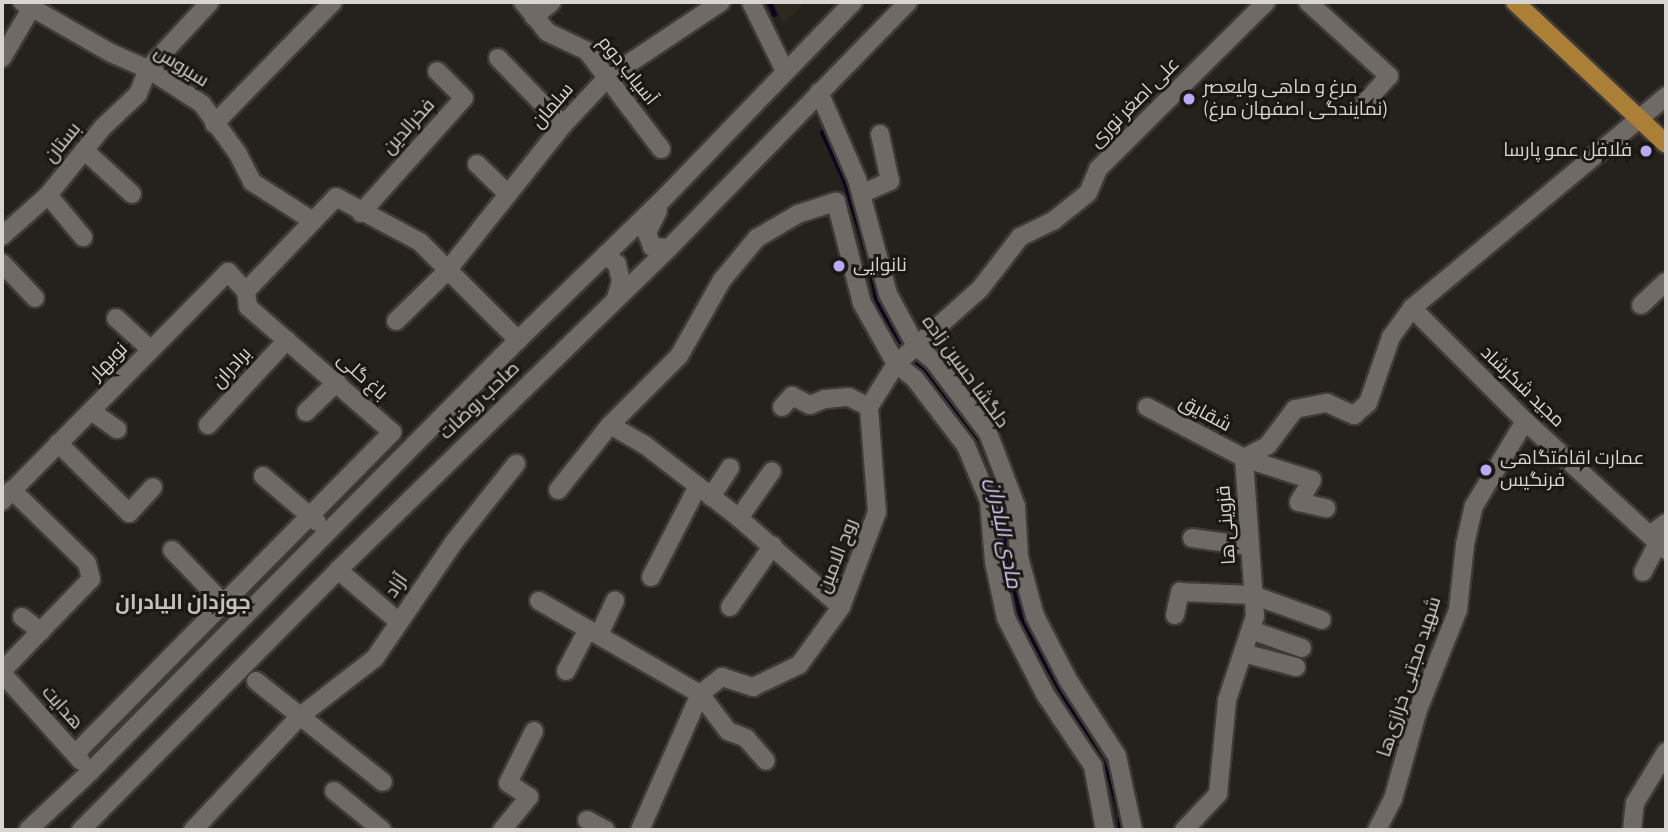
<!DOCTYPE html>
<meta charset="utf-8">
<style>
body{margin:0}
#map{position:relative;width:1668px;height:832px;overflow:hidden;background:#25211d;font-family:"Source Sans 3",Cairo,sans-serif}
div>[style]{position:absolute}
.built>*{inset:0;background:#2f281e}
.stream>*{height:5px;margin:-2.5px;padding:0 2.5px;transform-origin:2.5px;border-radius:2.5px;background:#0c051d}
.roads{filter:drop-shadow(2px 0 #3e3b37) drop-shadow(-2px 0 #3e3b37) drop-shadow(0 2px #3e3b37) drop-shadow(0 -2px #3e3b37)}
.minor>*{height:18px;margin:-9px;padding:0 9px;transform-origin:9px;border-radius:9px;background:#6f6a65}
.major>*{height:18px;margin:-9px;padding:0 9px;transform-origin:9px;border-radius:9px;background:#ac7f36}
.dots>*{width:19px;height:19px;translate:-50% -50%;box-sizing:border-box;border:4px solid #1b1814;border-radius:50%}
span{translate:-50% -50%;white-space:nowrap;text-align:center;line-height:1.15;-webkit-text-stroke:6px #1b1814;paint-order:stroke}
.street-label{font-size:19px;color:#d7d4d1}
.poi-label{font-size:19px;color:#d7d4d1}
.left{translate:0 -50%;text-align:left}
.right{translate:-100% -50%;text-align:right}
.water-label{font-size:21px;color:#d5cdfc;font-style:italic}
.neighbourhood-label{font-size:21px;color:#c5c0ba;font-weight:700}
.frame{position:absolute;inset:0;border:4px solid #d7d4d1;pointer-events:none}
</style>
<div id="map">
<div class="built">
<div style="clip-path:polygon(773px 2px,805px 2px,783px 23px)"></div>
</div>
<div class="stream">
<div style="left:769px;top:2px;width:13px;rotate:67deg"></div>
<div style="left:822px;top:132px;width:53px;rotate:65.4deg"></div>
<div style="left:844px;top:180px;width:81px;rotate:72.7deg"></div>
<div style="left:868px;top:257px;width:51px;rotate:78.7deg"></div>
<div style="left:878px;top:307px;width:53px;rotate:56.6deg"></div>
<div style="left:907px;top:351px;width:123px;rotate:50.6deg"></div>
<div style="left:993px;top:469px;width:25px;rotate:74deg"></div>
<div style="left:1000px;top:493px;width:73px;rotate:82.9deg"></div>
<div style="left:1009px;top:565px;width:59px;rotate:77.4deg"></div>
<div style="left:1022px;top:623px;width:173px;rotate:60.2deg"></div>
<div style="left:1108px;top:773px;width:44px;rotate:74.1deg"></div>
<div style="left:1120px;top:815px;width:15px;rotate:90deg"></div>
</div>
<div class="roads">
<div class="minor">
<div style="left:22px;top:2px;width:103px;rotate:29.8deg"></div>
<div style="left:111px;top:53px;width:40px;rotate:23.4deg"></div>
<div style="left:148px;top:69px;width:64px;rotate:32.9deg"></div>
<div style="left:202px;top:104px;width:62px;rotate:54.2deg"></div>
<div style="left:238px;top:154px;width:31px;rotate:63deg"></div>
<div style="left:252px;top:182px;width:72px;rotate:32.6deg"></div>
<div style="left:523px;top:2px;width:38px;rotate:51deg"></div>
<div style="left:547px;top:32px;width:44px;rotate:25.4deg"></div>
<div style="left:587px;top:51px;width:123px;rotate:52.9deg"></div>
<div style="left:751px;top:2px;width:77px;rotate:63.8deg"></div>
<div style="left:1308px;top:2px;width:110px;rotate:42.4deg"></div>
<div style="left:1389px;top:76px;width:36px;rotate:132deg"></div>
<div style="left:534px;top:17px;width:23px;rotate:-40deg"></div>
<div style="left:2px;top:58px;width:65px;rotate:-59.5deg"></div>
<div style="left:498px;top:58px;width:93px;rotate:45.9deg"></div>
<div style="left:819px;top:92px;width:95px;rotate:66.4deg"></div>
<div style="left:857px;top:179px;width:119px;rotate:74.9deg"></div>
<div style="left:888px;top:294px;width:59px;rotate:61.7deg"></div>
<div style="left:916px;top:346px;width:23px;rotate:40deg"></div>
<div style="left:934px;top:361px;width:90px;rotate:53.1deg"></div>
<div style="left:988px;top:433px;width:78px;rotate:69deg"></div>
<div style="left:1016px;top:506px;width:51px;rotate:86.6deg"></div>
<div style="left:1019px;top:557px;width:61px;rotate:74.8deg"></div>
<div style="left:1035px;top:616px;width:72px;rotate:62.7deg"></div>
<div style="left:1068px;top:680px;width:90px;rotate:57.2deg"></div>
<div style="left:1117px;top:756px;width:76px;rotate:77.8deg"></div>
<div style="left:214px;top:124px;width:170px;rotate:-45.7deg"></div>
<div style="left:84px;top:150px;width:65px;rotate:42.5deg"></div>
<div style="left:477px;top:164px;width:43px;rotate:44.1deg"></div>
<div style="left:861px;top:194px;width:32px;rotate:-24deg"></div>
<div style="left:890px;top:181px;width:48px;rotate:-102deg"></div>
<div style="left:48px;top:195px;width:55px;rotate:50.2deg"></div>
<div style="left:658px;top:211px;width:25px;rotate:117deg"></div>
<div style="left:647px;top:233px;width:15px;rotate:70deg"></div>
<div style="left:652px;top:247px;width:17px;rotate:3deg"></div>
<div style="left:361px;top:213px;width:154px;rotate:-48.2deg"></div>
<div style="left:464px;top:98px;width:38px;rotate:-135deg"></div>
<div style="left:2px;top:236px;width:62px;rotate:-41.7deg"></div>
<div style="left:48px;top:195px;width:87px;rotate:-51deg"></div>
<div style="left:103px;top:127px;width:48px;rotate:-43.3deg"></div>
<div style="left:138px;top:94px;width:27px;rotate:-68deg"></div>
<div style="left:148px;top:69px;width:91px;rotate:-47.2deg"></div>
<div style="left:605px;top:255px;width:15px;rotate:37deg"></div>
<div style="left:617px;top:264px;width:17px;rotate:77deg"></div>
<div style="left:621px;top:281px;width:18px;rotate:106deg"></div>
<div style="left:2px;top:263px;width:48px;rotate:46.7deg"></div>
<div style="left:1641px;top:305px;width:34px;rotate:-43deg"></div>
<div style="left:1412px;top:308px;width:160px;rotate:45deg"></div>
<div style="left:1525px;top:421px;width:191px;rotate:42.5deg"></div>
<div style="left:116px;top:318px;width:47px;rotate:42.4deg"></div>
<div style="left:396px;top:321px;width:71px;rotate:-44.4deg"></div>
<div style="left:447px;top:271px;width:186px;rotate:-51.5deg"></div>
<div style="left:563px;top:125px;width:64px;rotate:-46.9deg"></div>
<div style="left:607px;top:78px;width:137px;rotate:-33.7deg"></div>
<div style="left:782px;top:407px;width:15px;rotate:-48deg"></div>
<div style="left:792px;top:396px;width:20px;rotate:27deg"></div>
<div style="left:810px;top:405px;width:16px;rotate:-22deg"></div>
<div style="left:825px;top:399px;width:24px;rotate:-5deg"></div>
<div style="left:849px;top:397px;width:22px;rotate:27deg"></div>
<div style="left:1147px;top:407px;width:110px;rotate:27.7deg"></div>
<div style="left:1244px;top:458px;width:71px;rotate:17.9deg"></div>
<div style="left:1312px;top:480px;width:26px;rotate:121deg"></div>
<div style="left:1299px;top:502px;width:28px;rotate:13deg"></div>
<div style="left:91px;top:411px;width:32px;rotate:35deg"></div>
<div style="left:306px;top:412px;width:43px;rotate:-44.1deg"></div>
<div style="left:208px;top:425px;width:116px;rotate:-47.1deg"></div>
<div style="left:610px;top:425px;width:40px;rotate:29.7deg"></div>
<div style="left:645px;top:445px;width:119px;rotate:37.8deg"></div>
<div style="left:739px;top:518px;width:135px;rotate:41.1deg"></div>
<div style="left:58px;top:443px;width:100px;rotate:44.6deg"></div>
<div style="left:129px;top:513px;width:35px;rotate:-47deg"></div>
<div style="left:263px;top:476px;width:71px;rotate:40.4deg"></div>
<div style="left:558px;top:490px;width:83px;rotate:-51.3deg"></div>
<div style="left:610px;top:425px;width:98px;rotate:-45deg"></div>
<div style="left:679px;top:356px;width:87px;rotate:-60.5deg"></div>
<div style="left:722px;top:280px;width:55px;rotate:-50.2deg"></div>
<div style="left:757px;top:238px;width:48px;rotate:-30.3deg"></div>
<div style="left:798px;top:214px;width:40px;rotate:-18deg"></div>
<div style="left:836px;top:202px;width:104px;rotate:75.6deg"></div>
<div style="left:862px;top:303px;width:70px;rotate:60.9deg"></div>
<div style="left:896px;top:364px;width:24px;rotate:38deg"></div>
<div style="left:915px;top:379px;width:84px;rotate:52.7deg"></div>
<div style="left:966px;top:446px;width:60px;rotate:67.3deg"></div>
<div style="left:989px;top:501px;width:61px;rotate:85.3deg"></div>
<div style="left:994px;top:562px;width:57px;rotate:77.9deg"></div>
<div style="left:1006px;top:618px;width:85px;rotate:62.8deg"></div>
<div style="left:1045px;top:694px;width:87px;rotate:56.3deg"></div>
<div style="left:1093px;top:766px;width:65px;rotate:79.4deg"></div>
<div style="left:711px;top:497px;width:35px;rotate:-57deg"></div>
<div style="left:2px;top:501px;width:322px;rotate:-45.4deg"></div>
<div style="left:228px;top:272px;width:26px;rotate:47deg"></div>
<div style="left:739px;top:518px;width:57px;rotate:-54.9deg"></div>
<div style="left:1650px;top:535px;width:20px;rotate:-37deg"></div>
<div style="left:1192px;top:538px;width:58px;rotate:8deg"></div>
<div style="left:172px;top:550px;width:74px;rotate:46.1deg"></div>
<div style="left:338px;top:570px;width:79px;rotate:40.4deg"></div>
<div style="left:1643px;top:572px;width:34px;rotate:-63deg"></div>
<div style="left:651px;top:577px;width:102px;rotate:-62.7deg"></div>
<div style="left:539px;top:601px;width:186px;rotate:30deg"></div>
<div style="left:700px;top:694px;width:46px;rotate:52.9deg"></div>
<div style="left:728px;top:731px;width:19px;rotate:21deg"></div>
<div style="left:746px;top:738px;width:30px;rotate:49deg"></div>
<div style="left:730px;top:607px;width:75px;rotate:-55.3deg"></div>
<div style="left:1175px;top:615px;width:24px;rotate:-78deg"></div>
<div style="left:1180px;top:592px;width:73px;rotate:2.4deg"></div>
<div style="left:1253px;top:595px;width:73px;rotate:19.9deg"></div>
<div style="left:22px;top:617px;width:24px;rotate:38deg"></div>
<div style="left:1251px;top:630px;width:54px;rotate:19.4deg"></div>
<div style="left:599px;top:635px;width:38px;rotate:-65deg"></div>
<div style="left:1243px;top:653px;width:55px;rotate:14.8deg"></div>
<div style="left:2px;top:671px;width:128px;rotate:-45.9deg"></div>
<div style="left:91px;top:579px;width:16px;rotate:-104deg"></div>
<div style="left:87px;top:563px;width:105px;rotate:-135.8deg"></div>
<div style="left:566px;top:671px;width:47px;rotate:-62.4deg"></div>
<div style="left:2px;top:673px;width:118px;rotate:48.1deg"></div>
<div style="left:256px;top:681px;width:162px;rotate:38.5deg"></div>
<div style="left:75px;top:754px;width:452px;rotate:-45.4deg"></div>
<div style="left:392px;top:432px;width:191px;rotate:-139deg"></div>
<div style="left:248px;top:307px;width:16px;rotate:-97deg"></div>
<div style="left:246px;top:291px;width:130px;rotate:-46.2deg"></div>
<div style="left:336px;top:197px;width:95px;rotate:28.2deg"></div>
<div style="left:420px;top:242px;width:139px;rotate:45deg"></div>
<div style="left:334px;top:791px;width:62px;rotate:39.1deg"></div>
<div style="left:587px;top:820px;width:21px;rotate:28deg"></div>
<div style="left:28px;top:830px;width:86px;rotate:-43.1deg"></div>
<div style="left:91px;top:771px;width:607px;rotate:-45.27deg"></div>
<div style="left:518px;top:340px;width:204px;rotate:-44.2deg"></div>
<div style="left:664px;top:198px;width:272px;rotate:-46deg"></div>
<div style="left:81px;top:830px;width:366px;rotate:-45.3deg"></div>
<div style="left:338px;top:570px;width:462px;rotate:-44.2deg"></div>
<div style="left:669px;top:248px;width:343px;rotate:-45.8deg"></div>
<div style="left:193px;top:830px;width:155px;rotate:-46.8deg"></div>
<div style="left:299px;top:717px;width:96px;rotate:-37.8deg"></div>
<div style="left:375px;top:658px;width:140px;rotate:-55.7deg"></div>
<div style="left:454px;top:542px;width:100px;rotate:-51.5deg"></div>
<div style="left:502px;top:830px;width:43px;rotate:-50.7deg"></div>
<div style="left:529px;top:797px;width:25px;rotate:-146deg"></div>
<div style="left:508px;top:783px;width:58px;rotate:-63.4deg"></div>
<div style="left:640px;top:830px;width:149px;rotate:-66.2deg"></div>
<div style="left:700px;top:694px;width:28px;rotate:-38deg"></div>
<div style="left:722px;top:677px;width:33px;rotate:18deg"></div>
<div style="left:753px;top:687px;width:51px;rotate:-25.6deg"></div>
<div style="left:799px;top:665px;width:72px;rotate:-54.1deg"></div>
<div style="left:841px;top:607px;width:102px;rotate:-69.2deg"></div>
<div style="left:877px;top:512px;width:105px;rotate:-94.4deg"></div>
<div style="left:869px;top:407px;width:51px;rotate:-57.9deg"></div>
<div style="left:896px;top:364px;width:113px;rotate:-41.8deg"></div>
<div style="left:980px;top:289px;width:66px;rotate:-52.4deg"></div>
<div style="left:1020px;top:237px;width:37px;rotate:-26deg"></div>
<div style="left:1053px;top:221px;width:45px;rotate:-38.7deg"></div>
<div style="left:1088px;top:193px;width:26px;rotate:-67deg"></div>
<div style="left:1098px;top:169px;width:237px;rotate:-44.8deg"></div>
<div style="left:1184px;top:830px;width:50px;rotate:-46.6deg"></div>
<div style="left:1218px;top:794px;width:94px;rotate:-84.5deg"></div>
<div style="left:1227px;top:700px;width:89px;rotate:-71.6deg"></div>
<div style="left:1255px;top:616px;width:158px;rotate:-94deg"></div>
<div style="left:1244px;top:458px;width:27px;rotate:-28deg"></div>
<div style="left:1268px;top:445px;width:45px;rotate:-53.1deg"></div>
<div style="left:1295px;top:409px;width:33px;rotate:-11deg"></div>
<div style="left:1327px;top:403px;width:30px;rotate:24deg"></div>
<div style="left:1354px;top:415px;width:18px;rotate:-41deg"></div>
<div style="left:1368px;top:403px;width:70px;rotate:-70.8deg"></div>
<div style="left:1391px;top:337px;width:36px;rotate:-54deg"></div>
<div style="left:1412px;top:308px;width:331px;rotate:-39.8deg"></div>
<div style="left:1377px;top:830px;width:35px;rotate:-63deg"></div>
<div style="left:1393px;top:799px;width:92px;rotate:-74.3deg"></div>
<div style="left:1418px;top:710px;width:108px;rotate:-68.2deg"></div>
<div style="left:1458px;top:610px;width:66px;rotate:-83.9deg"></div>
<div style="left:1465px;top:544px;width:39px;rotate:-77deg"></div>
<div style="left:1474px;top:506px;width:99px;rotate:-59deg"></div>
<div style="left:1632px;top:830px;width:27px;rotate:-84deg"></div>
<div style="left:1635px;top:803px;width:60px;rotate:-58.7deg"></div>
</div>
<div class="major">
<div style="left:1515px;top:2px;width:207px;rotate:43.2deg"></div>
</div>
</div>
<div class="dots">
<div style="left:1189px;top:99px;background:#baaaf6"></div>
<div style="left:1646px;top:151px;background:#baaaf6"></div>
<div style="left:839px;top:266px;background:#baaaf6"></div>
<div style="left:1486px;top:470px;background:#baaaf6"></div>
</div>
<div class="street-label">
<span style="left:181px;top:67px;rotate:32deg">سیروس</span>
<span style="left:627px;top:71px;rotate:51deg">آسیاب دوم</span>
<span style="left:1135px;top:103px;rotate:-45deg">علی اصغر نوری</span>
<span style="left:553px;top:106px;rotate:-49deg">سلمان</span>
<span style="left:409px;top:127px;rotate:-48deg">فخرالدین</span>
<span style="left:63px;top:143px;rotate:-51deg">بستان</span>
<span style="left:109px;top:362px;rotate:-45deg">نوبهار</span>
<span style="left:232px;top:368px;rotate:-47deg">برادران</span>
<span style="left:965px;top:372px;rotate:54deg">دلگشا حسین زاده</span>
<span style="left:362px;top:377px;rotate:42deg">باغ گلی</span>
<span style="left:1522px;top:387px;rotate:44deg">مجید شکرشاد</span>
<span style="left:480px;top:401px;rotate:-44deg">صاحب روضات</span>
<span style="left:1205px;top:414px;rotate:28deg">شقایق</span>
<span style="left:1227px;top:525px;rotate:-94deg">قزوینی ها</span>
<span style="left:838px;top:556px;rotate:-69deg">روح الامین</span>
<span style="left:397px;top:586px;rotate:-55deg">آزاد</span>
<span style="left:1410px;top:677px;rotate:-72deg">شهید مجتبی خرازی‌ها</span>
<span style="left:62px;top:708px;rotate:48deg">هدایت</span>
</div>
<div class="poi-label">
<span class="left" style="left:1203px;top:99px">مرغ و ماهی ولیعصر<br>(نمایندگی اصفهان مرغ)</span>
<span class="right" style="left:1632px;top:151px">فلافل عمو پارسا</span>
<span class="left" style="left:853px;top:266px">نانوایی</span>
<span class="left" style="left:1500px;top:470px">عمارت اقامتگاهی<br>فرنگیس</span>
</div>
<div class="water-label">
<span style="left:1004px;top:533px;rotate:79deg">مادی الیادران</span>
</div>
<div class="neighbourhood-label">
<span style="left:183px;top:602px">جوزدان الیادران</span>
</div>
<div class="frame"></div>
</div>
